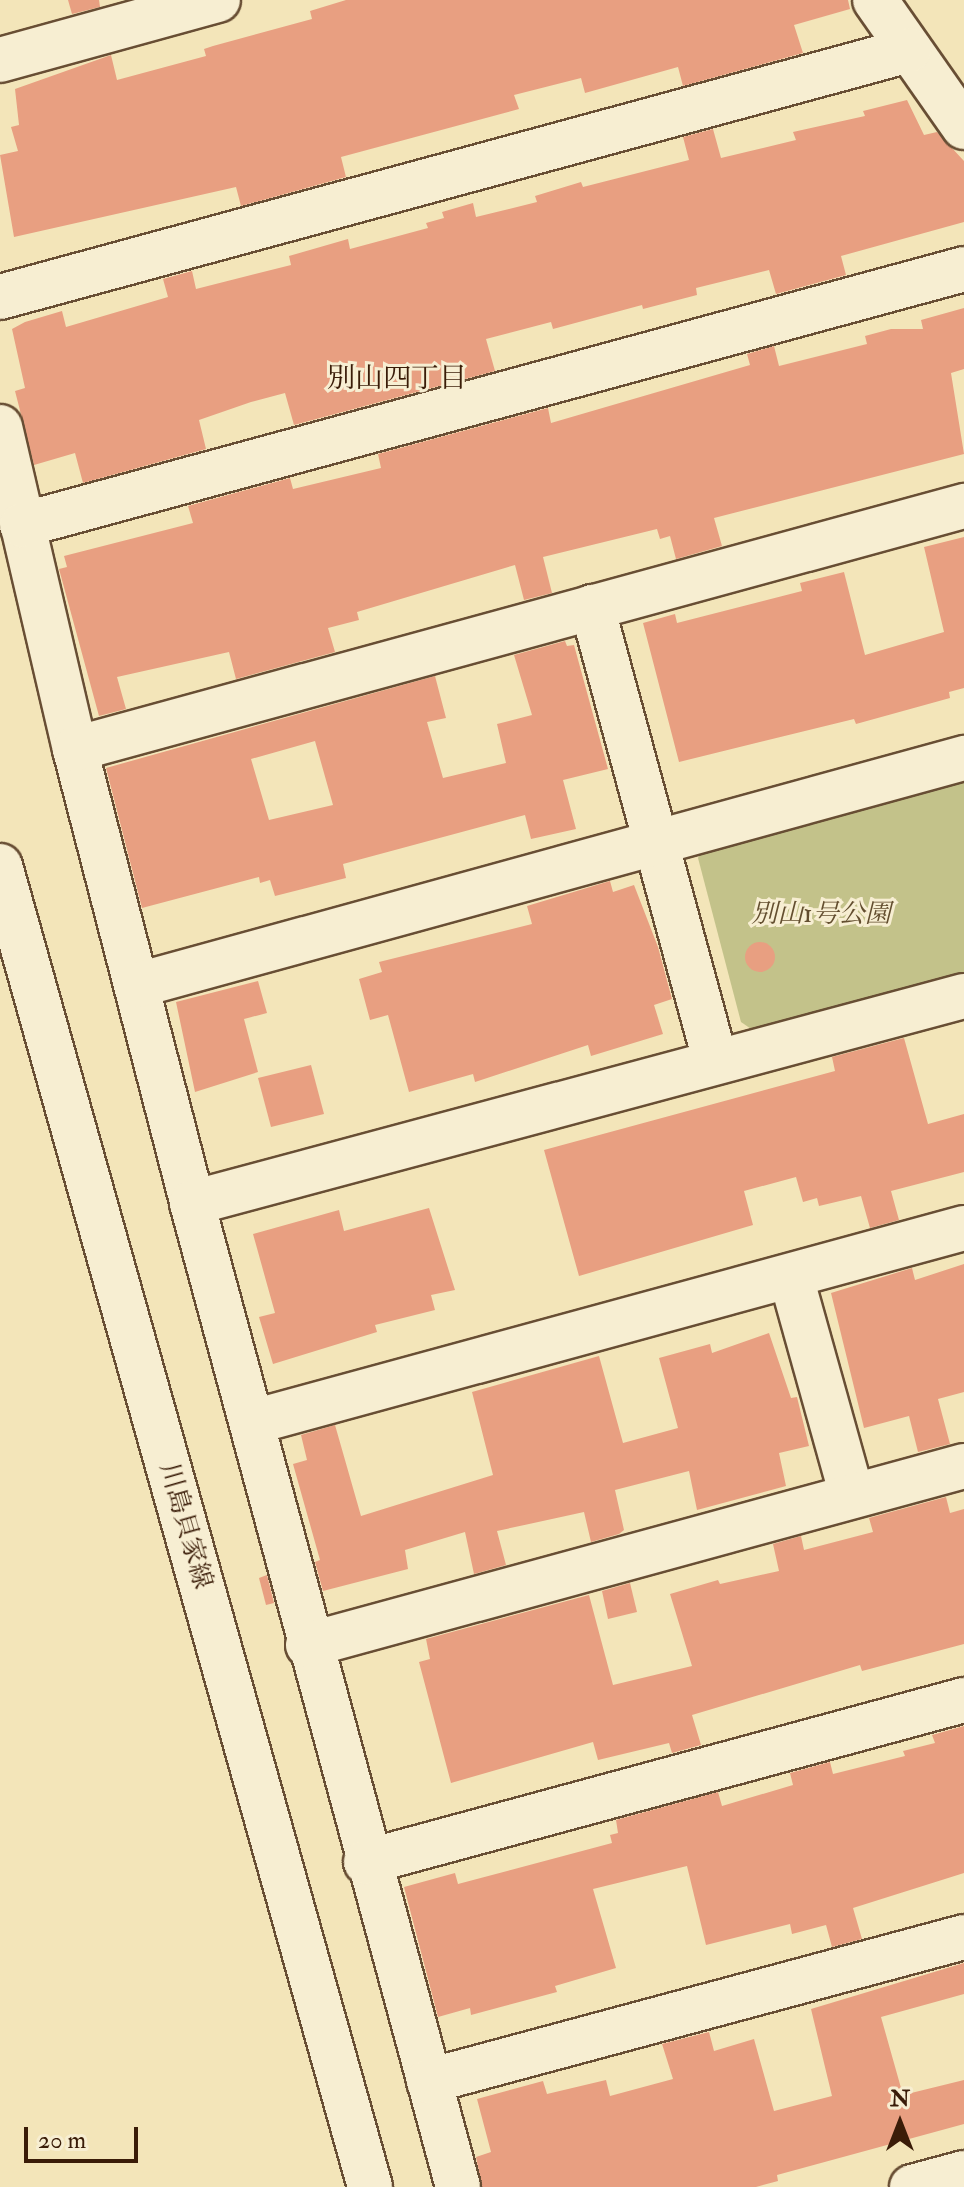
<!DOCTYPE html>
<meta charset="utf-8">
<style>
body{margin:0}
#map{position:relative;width:964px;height:2187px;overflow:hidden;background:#f3e5b9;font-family:"IM FELL Double Pica","Noto Serif JP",serif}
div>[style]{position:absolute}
.green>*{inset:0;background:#c3c28a}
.building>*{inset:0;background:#e89f81}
.round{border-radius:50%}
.roads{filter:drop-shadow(2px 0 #684e34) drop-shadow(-2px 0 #684e34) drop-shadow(0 2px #684e34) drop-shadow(0 -2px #684e34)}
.street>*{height:44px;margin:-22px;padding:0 22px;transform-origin:22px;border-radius:22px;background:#f7eed2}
.secondary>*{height:44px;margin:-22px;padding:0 22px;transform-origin:22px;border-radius:22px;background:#f7eed2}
span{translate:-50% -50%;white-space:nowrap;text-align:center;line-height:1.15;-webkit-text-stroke:6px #f7eed2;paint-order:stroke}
.park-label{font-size:26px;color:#634e2f;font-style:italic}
.street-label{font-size:26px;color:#3a1c08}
.neighbourhood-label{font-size:28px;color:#3a1c08}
.north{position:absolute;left:860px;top:2083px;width:80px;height:80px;-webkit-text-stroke:6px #f7eed2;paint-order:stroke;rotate:0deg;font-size:22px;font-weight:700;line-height:32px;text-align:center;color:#3a1c08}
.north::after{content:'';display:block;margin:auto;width:28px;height:36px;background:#3a1c08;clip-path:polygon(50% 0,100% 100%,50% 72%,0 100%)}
.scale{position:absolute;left:24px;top:2127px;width:114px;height:36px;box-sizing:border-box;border:4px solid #3a1c08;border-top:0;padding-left:10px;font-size:24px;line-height:28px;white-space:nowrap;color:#3a1c08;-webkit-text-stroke:6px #f7eed2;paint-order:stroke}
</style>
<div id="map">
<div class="green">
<div style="clip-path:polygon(964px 776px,964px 976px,757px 1033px,741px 1022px,698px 858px,703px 847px)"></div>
</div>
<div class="building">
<div style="clip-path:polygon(68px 0,99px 0,100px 7px,72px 14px)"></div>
<div style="clip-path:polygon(346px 0,848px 0,850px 9px,794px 25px,803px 53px,683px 86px,678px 67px,585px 93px,581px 78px,514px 95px,519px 109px,341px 157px,346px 177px,241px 206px,236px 187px,14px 237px,0 155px,18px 151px,11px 127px,19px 125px,15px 89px,111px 55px,117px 80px,206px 56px,204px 49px,213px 46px,312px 19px,310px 11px)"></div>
<div style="clip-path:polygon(907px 100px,924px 135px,937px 132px,964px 161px,964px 222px,841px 256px,846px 275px,776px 294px,769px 270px,696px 288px,697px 295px,643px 309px,642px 305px,553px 329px,551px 322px,486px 339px,495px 371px,294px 425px,285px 393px,251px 402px,199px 420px,206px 449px,83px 483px,75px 453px,34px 465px,15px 391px,25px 388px,12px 329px,25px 322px,62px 311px,66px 327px,168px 297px,163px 279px,192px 271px,196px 289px,291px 265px,289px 256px,348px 239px,350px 249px,428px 228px,426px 223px,444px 218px,442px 212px,473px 203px,476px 217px,537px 202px,535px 196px,581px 182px,583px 187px,689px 160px,683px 137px,713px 129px,721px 158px,796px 140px,793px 132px,865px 116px,863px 111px)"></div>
<div style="clip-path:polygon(964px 308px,964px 369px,951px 373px,964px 454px,714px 518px,722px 546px,676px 559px,670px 536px,660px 539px,657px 529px,543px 557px,552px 593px,524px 600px,515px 565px,357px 612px,359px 620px,328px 628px,335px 652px,236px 679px,229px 652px,117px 677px,126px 709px,99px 716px,59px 569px,67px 567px,64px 556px,193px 523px,188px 506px,290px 478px,293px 489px,381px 468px,378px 454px,548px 408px,551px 423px,750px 365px,747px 354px,774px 346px,779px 366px,867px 344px,865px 336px,891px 329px,923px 329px,921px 320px)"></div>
<div style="clip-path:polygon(964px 537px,964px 688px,949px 692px,950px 698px,856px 724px,854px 719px,679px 762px,643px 623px,675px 614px,677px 623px,802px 591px,800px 583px,844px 572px,865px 655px,944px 632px,924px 547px)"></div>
<div style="clip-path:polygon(evenodd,565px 641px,567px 646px,574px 645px,608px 769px,563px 780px,576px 829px,531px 839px,525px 815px,343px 864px,346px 878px,275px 896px,270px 880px,260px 883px,259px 877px,142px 908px,106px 768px,435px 676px,446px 718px,427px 722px,443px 778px,506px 763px,497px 724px,532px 715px,514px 655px,565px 641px,315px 741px,333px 805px,269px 820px,251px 759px,315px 741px)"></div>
<div style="clip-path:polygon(610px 881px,613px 892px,634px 885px,658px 947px,672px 999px,654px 1005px,663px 1034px,591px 1056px,588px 1045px,475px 1082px,473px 1074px,409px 1092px,388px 1015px,370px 1020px,359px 979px,382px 972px,379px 962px,532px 924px,527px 906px)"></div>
<div class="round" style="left:745px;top:942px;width:30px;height:30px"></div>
<div style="clip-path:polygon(258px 981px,267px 1013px,244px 1019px,258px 1072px,195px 1092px,176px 1002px)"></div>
<div style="clip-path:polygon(904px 1038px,928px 1124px,964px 1114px,964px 1172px,891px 1191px,899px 1220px,870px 1228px,861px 1196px,819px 1206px,817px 1198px,803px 1202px,796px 1177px,744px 1191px,753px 1225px,579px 1276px,544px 1150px,835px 1071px,832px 1057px)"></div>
<div style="clip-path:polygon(311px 1065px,324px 1114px,271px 1127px,258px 1078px)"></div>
<div style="clip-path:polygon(429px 1208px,455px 1290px,431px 1295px,435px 1310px,375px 1325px,377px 1332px,273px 1364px,259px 1317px,275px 1313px,253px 1234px,339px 1210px,344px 1231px)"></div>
<div style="clip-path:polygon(964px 1264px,964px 1392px,938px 1399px,950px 1444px,918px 1452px,909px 1416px,864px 1428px,831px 1293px,912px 1268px,915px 1280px)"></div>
<div style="clip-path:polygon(769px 1333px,791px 1398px,797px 1397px,809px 1446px,779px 1453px,786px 1486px,697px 1510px,689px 1471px,615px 1490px,624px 1530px,619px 1534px,591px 1542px,584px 1512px,497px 1531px,506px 1565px,474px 1574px,465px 1532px,405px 1550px,408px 1569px,323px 1591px,315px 1562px,320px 1560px,293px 1464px,307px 1460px,301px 1435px,335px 1425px,361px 1516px,493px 1475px,472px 1392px,599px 1356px,623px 1443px,678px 1428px,659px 1358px,710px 1344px,712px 1353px)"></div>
<div style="clip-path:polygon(946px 1497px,950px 1513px,964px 1509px,964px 1644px,862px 1671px,860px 1665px,692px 1715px,701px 1745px,672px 1753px,669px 1743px,598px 1760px,593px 1742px,451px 1783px,419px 1662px,430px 1659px,426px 1639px,589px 1595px,613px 1685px,692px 1666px,670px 1594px,718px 1580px,720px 1584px,779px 1571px,773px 1544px,801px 1536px,804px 1550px,873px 1532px,869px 1518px)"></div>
<div style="clip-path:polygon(267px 1575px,274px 1603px,266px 1605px,259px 1578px)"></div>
<div style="clip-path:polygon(630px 1583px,637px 1612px,608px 1619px,602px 1591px)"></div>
<div style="clip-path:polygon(964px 1726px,964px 1873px,853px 1908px,862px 1939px,832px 1947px,826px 1925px,792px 1934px,790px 1924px,706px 1945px,687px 1866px,593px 1889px,616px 1968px,555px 1986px,557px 1992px,471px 2015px,470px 2008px,438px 2017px,404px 1887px,455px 1873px,458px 1884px,612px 1843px,610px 1835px,618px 1833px,616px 1820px,718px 1792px,722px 1806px,793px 1785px,790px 1773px,830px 1762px,833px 1774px,905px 1756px,903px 1751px,935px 1743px,932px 1735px)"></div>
<div style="clip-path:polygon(964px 1963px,964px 1994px,881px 2017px,903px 2095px,964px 2080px,964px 2124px,777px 2175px,778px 2181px,756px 2187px,482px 2187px,476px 2157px,491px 2152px,477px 2099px,543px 2081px,547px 2094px,606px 2080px,610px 2096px,673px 2079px,662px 2044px,709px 2032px,714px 2051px,754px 2039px,774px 2111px,832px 2096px,811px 2009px)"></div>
</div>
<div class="roads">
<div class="street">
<div style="left:875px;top:0;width:155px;rotate:55deg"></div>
<div style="left:0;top:60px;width:226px;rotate:-15.4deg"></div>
<div style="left:0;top:297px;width:942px;rotate:-15.2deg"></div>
<div style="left:0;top:427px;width:331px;rotate:76.9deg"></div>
<div style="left:75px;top:749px;width:469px;rotate:75.5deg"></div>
<div style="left:192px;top:1203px;width:1019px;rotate:74.87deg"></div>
<div style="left:22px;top:525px;width:976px;rotate:-15.2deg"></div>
<div style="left:592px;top:607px;width:470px;rotate:74.8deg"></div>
<div style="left:75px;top:749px;width:922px;rotate:-15.29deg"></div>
<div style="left:138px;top:985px;width:857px;rotate:-15.37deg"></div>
<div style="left:192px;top:1203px;width:799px;rotate:-15.01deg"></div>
<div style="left:791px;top:1277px;width:227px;rotate:74.4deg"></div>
<div style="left:253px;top:1422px;width:737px;rotate:-15.26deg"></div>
<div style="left:308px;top:1645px;width:680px;rotate:-15.26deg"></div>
<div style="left:366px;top:1862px;width:620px;rotate:-15.16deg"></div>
<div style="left:429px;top:2081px;width:554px;rotate:-15.06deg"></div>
<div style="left:912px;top:2187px;width:54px;rotate:-15.1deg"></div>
</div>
<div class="secondary">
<div style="left:0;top:866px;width:1372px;rotate:74.35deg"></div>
</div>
</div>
<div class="park-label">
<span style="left:821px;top:915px">別山1号公園</span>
</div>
<div class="street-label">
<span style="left:185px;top:1526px;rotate:74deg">川島貝家線</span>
</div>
<div class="neighbourhood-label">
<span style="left:397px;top:379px">別山四丁目</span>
</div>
<div class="north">N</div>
<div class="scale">20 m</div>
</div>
